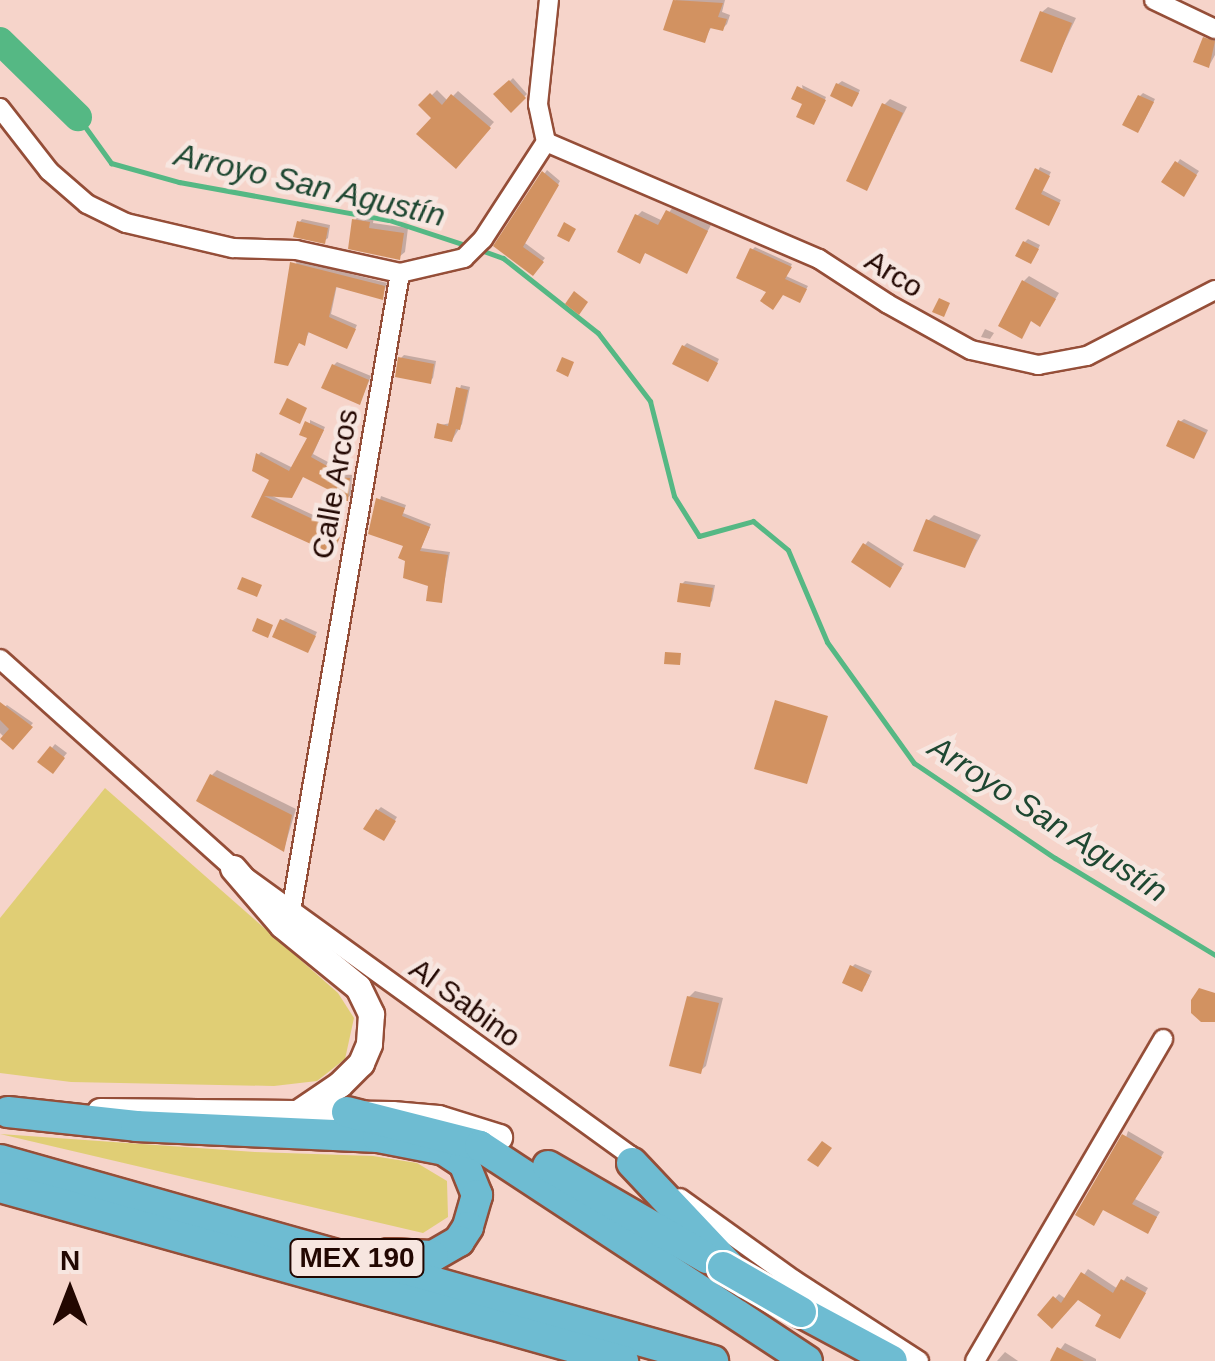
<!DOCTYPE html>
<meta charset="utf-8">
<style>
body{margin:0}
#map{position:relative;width:1215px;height:1361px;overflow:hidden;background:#f6d4ca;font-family:Arial,sans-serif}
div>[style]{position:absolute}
.green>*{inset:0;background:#e0ce75}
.shadow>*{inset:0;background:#0003}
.stream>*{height:5px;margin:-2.5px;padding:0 2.5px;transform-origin:2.5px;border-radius:2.5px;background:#55b884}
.river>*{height:28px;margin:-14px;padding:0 14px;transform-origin:14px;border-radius:14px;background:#55b884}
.building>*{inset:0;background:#d29261}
.roads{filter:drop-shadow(2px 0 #954e38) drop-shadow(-2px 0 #954e38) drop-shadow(0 2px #954e38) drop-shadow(0 -2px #954e38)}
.minor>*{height:18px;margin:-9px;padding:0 9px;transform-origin:9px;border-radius:9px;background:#fff}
.secondary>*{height:25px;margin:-12.5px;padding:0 12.5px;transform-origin:12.5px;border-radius:12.5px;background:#fff}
.trunk>*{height:30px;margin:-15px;padding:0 15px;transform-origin:15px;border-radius:15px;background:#6ebcd2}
.bridges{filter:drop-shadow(2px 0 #fff) drop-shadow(-2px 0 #fff) drop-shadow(0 2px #fff) drop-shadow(0 -2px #fff)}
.trunk-bridge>*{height:30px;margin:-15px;padding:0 15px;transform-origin:15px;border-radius:15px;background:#6ebcd2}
span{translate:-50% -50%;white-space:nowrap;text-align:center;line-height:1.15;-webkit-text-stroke:9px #f7e6e0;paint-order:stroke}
.shield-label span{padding:2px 8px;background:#f7e6e0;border:2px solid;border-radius:8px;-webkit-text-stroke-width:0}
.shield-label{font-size:28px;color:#220701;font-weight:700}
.street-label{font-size:30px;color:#220701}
.water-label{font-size:32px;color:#1e4731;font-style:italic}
.north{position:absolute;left:20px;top:1241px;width:100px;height:100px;-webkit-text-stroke:8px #f7e6e0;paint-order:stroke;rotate:0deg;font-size:28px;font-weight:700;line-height:40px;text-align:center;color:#220701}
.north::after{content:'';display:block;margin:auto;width:35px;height:45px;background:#220701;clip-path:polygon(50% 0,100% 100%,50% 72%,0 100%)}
</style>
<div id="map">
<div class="green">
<div style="clip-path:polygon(105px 788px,338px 993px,354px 1018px,345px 1059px,317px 1081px,274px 1086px,71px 1082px,0 1073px,0 918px)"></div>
<div style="clip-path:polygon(0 1134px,255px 1152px,373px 1156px,417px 1163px,447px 1181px,448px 1217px,423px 1233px)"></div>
</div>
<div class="shadow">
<div style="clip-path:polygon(676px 0,725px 0,722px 12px,730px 15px,727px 24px,722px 29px,712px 26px,704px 40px,666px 28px)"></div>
<div style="clip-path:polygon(1048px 7px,1076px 18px,1051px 70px,1042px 12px)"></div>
<div style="clip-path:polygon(1209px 35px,1215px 36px,1215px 55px,1209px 66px)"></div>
<div style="clip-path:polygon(513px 78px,527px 94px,511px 109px,497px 94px)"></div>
<div style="clip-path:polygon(842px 81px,860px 90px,855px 101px,838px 84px)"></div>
<div style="clip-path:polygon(802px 85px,826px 97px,816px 120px,805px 103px)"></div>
<div style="clip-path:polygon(437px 90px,448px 101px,458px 91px,494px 122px,456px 165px,434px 117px,422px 105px)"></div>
<div style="clip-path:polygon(1143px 93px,1155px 99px,1141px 127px,1140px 96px)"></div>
<div style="clip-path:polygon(890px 99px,907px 107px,866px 188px,884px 105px)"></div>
<div style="clip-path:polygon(1180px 159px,1199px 171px,1186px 190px,1165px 182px)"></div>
<div style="clip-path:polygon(1040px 167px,1051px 172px,1042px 190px,1061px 200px,1051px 219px,1018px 207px)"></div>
<div style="clip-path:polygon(547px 170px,560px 181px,525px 243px,545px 258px,533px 273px,496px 246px)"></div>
<div style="clip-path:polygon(673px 207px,711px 225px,686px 270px,646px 251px,640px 260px,637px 216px,642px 211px,663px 221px)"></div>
<div style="clip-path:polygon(360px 215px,374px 217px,373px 223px,408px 228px,405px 252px,399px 257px,355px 220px)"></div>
<div style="clip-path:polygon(302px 219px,330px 225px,328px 238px,324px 241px,299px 223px)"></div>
<div style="clip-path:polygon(1028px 239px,1040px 245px,1034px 258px,1025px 242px)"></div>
<div style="clip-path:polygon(755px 247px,792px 264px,786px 276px,808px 286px,802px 297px,770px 291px,752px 250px)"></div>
<div style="clip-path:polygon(296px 260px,387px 283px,382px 297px,337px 285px,331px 314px,357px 325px,349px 342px,310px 330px,304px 343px)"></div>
<div style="clip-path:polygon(1029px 276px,1059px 293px,1040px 324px,1024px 281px)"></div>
<div style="clip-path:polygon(985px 329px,994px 333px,990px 339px,981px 337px)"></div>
<div style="clip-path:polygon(687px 343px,719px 359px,711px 376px,684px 346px)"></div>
<div style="clip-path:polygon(404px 355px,436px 361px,433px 378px,430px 381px,401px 358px)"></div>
<div style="clip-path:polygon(337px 362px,371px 376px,362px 398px,334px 365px)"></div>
<div style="clip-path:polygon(461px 385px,470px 387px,462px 424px,452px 440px,440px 425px,451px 423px)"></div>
<div style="clip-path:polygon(1184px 419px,1208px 430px,1197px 453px,1180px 422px)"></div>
<div style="clip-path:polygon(310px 420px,325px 427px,313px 454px,328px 462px,322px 473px,352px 475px,351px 495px,347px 498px,304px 474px,268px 494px,324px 520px,322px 527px,341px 534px,333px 551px,255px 516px,272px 479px,258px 455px,261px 452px,293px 468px,310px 437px)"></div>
<div style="clip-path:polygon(381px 496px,406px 505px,403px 513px,431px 524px,421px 548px,450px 552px,441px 600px,407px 545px,371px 532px)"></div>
<div style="clip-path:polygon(934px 515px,981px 535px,965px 565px,928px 521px)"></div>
<div style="clip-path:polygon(868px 541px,904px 564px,892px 581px,865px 545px)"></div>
<div style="clip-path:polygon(685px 581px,715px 585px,712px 601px,709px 604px,682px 584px)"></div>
<div style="clip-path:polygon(286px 618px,317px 632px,310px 647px,282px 621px)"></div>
<div style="clip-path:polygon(7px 705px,33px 723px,13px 746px,0 733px,0 711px)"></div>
<div style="clip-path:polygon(55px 744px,67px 753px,52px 771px,41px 762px)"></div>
<div style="clip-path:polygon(217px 770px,296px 809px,284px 849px,212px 775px)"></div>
<div style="clip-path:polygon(381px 807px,397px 817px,386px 835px,378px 810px)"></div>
<div style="clip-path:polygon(855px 964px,872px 971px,865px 986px,852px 967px)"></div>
<div style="clip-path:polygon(695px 991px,723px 998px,706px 1066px,700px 1071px,689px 997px)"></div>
<div style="clip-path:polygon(1128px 1131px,1164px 1152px,1135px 1199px,1160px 1212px,1148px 1231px,1104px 1207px)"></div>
<div style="clip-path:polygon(1088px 1269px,1118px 1289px,1127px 1276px,1148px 1288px,1120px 1336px,1105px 1314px,1078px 1297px,1040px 1315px,1059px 1294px,1067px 1300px)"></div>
<div style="clip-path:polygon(1065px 1343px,1096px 1359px,1096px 1361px,1052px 1361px)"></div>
<div style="clip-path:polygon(1005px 1352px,1018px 1361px,997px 1361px)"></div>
</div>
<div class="stream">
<div style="left:0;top:41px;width:109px;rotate:44.3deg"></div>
<div style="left:78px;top:117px;width:57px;rotate:54.3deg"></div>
<div style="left:111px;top:163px;width:71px;rotate:15.6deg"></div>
<div style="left:179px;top:182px;width:213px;rotate:10.3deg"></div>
<div style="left:389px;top:220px;width:83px;rotate:18.2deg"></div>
<div style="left:478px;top:249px;width:27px;rotate:20deg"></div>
<div style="left:503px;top:258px;width:121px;rotate:38.3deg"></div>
<div style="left:598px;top:333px;width:86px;rotate:52.6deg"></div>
<div style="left:650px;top:401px;width:98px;rotate:75.8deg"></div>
<div style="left:674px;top:496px;width:47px;rotate:58deg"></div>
<div style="left:699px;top:536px;width:56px;rotate:-15.5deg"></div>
<div style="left:753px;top:521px;width:45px;rotate:39.6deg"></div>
<div style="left:788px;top:550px;width:100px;rotate:67deg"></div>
<div style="left:827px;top:642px;width:149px;rotate:54.3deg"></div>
<div style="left:914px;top:763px;width:170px;rotate:34deg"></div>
<div style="left:1055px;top:858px;width:187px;rotate:31.2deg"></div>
</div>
<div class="river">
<div style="left:0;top:41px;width:109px;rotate:44.3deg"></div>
</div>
<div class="building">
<div style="clip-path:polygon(673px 0,723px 3px,718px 17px,727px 19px,723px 31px,710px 28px,705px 43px,663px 30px)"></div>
<div style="clip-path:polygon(1040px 11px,1072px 23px,1052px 73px,1020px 61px)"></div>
<div style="clip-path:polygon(1203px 37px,1215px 41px,1209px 68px,1193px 62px)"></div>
<div style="clip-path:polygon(509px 80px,526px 98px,511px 113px,493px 94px)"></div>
<div style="clip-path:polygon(836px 83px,859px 93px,852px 107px,830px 96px)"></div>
<div style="clip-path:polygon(797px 86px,826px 100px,814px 125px,796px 117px,802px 104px,791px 99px)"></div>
<div style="clip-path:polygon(430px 93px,442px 105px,451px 94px,491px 128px,456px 169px,416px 134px,431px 118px,418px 105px)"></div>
<div style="clip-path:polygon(1138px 95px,1154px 102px,1138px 133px,1122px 125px)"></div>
<div style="clip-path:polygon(882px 103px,903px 113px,867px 191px,846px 181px)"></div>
<div style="clip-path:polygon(1175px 161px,1197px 175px,1184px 197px,1161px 182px)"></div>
<div style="clip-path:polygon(1035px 168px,1050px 176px,1041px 194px,1060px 203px,1049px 226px,1015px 209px)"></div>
<div style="clip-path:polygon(542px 171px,559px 185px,523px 247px,544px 262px,533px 276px,493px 246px)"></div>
<div style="clip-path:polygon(666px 210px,708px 231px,687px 274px,645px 253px,640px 264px,617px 252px,635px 214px,658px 225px)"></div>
<div style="clip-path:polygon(352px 219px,370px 222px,369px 228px,404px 233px,400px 260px,348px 249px)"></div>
<div style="clip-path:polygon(297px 221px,328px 228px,325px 244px,293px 237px)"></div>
<div style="clip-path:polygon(564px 222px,576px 229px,569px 242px,557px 236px)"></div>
<div style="clip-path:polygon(1023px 241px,1039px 249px,1031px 264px,1015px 256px)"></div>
<div style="clip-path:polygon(750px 248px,792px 267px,785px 279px,807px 289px,800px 303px,783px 295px,773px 310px,760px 301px,766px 292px,736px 278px)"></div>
<div style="clip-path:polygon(290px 262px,385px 286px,383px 300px,336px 287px,329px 317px,356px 329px,347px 349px,308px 332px,305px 346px,299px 343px,288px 366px,274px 363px)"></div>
<div style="clip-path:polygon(1022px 280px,1056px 299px,1040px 327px,1031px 321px,1022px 339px,998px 326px)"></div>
<div style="clip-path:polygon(574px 291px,588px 302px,579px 315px,565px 304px)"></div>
<div style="clip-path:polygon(939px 298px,950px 303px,944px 317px,932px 312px)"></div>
<div style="clip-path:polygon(682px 345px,718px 363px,708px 382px,672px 364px)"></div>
<div style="clip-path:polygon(398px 357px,434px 364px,431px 384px,395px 377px)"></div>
<div style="clip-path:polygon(562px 357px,574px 362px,568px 377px,556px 371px)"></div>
<div style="clip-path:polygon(332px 364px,369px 380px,360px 405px,321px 388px)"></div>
<div style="clip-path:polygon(456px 387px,468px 390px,460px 430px,456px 429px,452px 442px,434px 438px,437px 423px,448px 426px)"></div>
<div style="clip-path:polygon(287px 398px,307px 408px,300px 424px,279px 414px)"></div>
<div style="clip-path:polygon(1178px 420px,1206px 433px,1194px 459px,1166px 446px)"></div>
<div style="clip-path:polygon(305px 421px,324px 430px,311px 457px,327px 466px,322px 476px,350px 478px,348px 501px,333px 500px,333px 492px,303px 477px,292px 498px,264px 496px,323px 524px,320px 530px,340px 537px,333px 554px,251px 517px,269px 480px,252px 471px,256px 453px,289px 471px,307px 438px,299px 435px)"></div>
<div style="clip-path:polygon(376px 498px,405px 508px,402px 516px,430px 527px,420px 551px,448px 555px,442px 603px,426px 601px,428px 586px,403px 578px,405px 561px,398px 558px,403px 546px,368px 534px)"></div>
<div style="clip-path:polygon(926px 519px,977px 540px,965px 568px,913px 551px)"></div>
<div style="clip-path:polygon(863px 543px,902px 568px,890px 588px,851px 562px)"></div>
<div style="clip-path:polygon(242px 577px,262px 585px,257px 597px,237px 589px)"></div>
<div style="clip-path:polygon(680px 583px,713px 588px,710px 607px,677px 602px)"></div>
<div style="clip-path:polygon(257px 618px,273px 625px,268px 638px,252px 631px)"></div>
<div style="clip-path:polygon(280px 619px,316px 636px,308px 653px,272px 637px)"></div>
<div style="clip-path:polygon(665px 652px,681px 653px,680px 665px,664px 664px)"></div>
<div style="clip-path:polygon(775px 700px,828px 716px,807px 784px,754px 769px)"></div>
<div style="clip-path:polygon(0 702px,33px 727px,13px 750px,0 739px,9px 729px,0 720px)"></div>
<div style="clip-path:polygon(50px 746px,65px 758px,53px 774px,37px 762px)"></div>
<div style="clip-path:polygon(210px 774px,292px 815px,284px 852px,196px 801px)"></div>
<div style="clip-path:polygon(376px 809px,396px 821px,384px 841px,363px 829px)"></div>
<div style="clip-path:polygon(850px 965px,870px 975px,862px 992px,842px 983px)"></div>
<div style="clip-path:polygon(1199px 988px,1215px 993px,1215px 1022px,1201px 1022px,1191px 1013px,1191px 1000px)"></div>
<div style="clip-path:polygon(687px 996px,719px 1003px,701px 1074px,669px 1066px)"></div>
<div style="clip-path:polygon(1122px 1134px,1162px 1157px,1132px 1204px,1157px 1217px,1148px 1234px,1103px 1210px,1094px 1226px,1075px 1215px)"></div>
<div style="clip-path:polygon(822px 1141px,832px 1148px,818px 1167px,807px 1160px)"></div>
<div style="clip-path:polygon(1081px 1272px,1113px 1293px,1121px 1279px,1146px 1293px,1120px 1339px,1095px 1326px,1101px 1315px,1078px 1300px,1052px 1329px,1037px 1315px,1053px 1296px,1061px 1303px)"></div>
<div style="clip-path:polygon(1057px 1347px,1084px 1361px,1050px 1361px)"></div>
</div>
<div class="roads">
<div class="minor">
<div style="left:1154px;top:0;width:68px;rotate:25.4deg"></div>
<div style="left:0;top:108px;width:80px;rotate:52.1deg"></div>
<div style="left:49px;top:171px;width:50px;rotate:41deg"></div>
<div style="left:87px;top:204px;width:43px;rotate:26deg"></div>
<div style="left:126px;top:223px;width:110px;rotate:13.2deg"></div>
<div style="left:233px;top:248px;width:63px;rotate:1.8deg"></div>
<div style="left:296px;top:250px;width:107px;rotate:12.5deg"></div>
<div style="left:400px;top:273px;width:66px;rotate:-13.2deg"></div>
<div style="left:464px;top:258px;width:27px;rotate:-45deg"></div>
<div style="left:483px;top:239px;width:116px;rotate:-57deg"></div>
<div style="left:546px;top:142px;width:297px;rotate:23.2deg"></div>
<div style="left:819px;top:259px;width:82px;rotate:33.1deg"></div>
<div style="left:888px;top:304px;width:95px;rotate:29deg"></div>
<div style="left:971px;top:350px;width:69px;rotate:12.6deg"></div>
<div style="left:1038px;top:365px;width:50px;rotate:-10.4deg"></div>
<div style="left:1087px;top:356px;width:144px;rotate:-27.3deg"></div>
<div style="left:546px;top:142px;width:39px;rotate:-102deg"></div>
<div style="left:538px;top:104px;width:105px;rotate:-84deg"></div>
<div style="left:0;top:659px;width:313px;rotate:41.9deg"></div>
<div style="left:233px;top:868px;width:490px;rotate:35.9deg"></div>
<div style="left:630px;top:1155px;width:16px;rotate:55deg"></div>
<div style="left:291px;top:911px;width:647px;rotate:-80.3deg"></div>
<div style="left:680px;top:1198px;width:140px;rotate:35.7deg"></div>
<div style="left:794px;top:1280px;width:149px;rotate:32.9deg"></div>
<div style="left:975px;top:1361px;width:373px;rotate:-59.7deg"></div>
</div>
<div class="secondary">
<div style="left:233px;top:868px;width:75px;rotate:49.3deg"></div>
<div style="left:282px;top:925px;width:98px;rotate:39.2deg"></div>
<div style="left:358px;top:987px;width:30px;rotate:64deg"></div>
<div style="left:371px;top:1014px;width:30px;rotate:94deg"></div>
<div style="left:369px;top:1044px;width:21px;rotate:113deg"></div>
<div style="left:361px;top:1063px;width:30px;rotate:135deg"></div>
<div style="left:340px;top:1084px;width:50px;rotate:145.7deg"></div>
<div style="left:100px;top:1111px;width:292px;rotate:0.6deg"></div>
<div style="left:392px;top:1114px;width:46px;rotate:5deg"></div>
<div style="left:438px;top:1118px;width:64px;rotate:17.3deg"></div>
</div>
<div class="trunk">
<div style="left:8px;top:1112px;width:129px;rotate:6.2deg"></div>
<div style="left:136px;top:1126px;width:242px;rotate:2.6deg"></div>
<div style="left:378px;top:1137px;width:67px;rotate:11.1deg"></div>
<div style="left:444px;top:1150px;width:24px;rotate:33deg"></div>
<div style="left:464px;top:1163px;width:35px;rotate:68deg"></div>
<div style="left:477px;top:1195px;width:33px;rotate:106deg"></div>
<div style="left:468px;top:1227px;width:17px;rotate:123deg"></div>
<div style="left:459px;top:1241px;width:30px;rotate:150deg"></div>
<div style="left:433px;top:1256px;width:45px;rotate:-177.5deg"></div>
<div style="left:347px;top:1112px;width:137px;rotate:14.3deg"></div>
<div style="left:480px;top:1146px;width:391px;rotate:33.3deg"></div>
<div style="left:0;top:1160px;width:741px;rotate:15.74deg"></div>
<div style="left:632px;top:1163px;width:166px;rotate:46.7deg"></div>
<div style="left:548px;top:1166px;width:184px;rotate:30.1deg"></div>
<div style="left:0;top:1187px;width:647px;rotate:15.6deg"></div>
<div style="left:801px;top:1312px;width:103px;rotate:28.3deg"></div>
</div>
</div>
<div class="bridges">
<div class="trunk-bridge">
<div style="left:723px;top:1267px;width:90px;rotate:30deg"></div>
</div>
</div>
<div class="shield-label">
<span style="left:357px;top:1258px">MEX 190</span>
</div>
<div class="street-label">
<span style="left:894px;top:274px;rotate:32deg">Arco</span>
<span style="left:335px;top:484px;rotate:-80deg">Calle Arcos</span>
<span style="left:465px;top:1003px;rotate:36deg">Al Sabino</span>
</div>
<div class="water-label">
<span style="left:310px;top:185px;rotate:13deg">Arroyo San Agustín</span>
<span style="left:1048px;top:819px;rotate:33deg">Arroyo San Agustín</span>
</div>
<div class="north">N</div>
</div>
